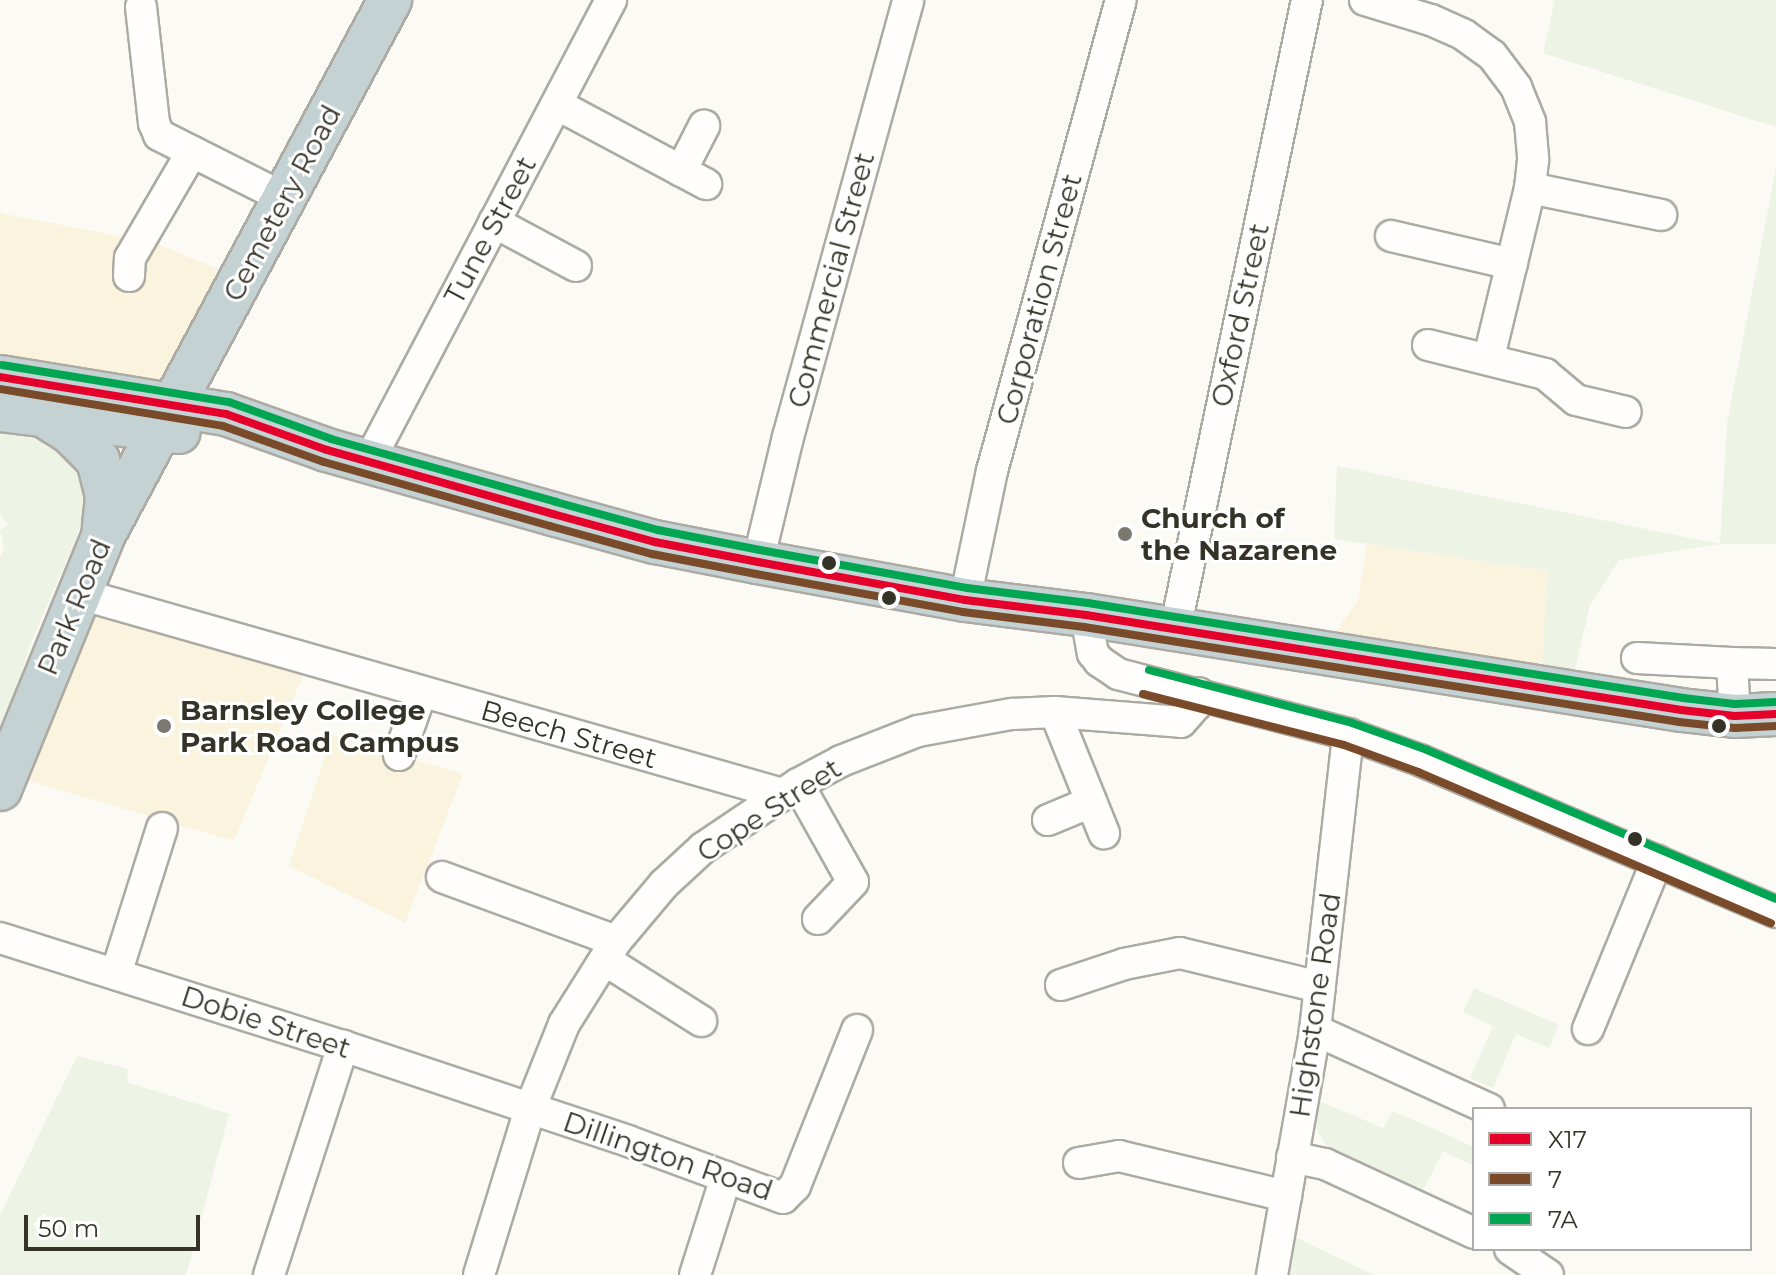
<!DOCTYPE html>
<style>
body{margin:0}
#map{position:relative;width:1776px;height:1275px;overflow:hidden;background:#fcfaf4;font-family:Montserrat,sans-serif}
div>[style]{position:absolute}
.built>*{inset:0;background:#faf4de}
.green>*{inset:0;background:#edf4e5}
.roads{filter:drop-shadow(2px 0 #adaaa3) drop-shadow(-2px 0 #adaaa3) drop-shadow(0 2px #adaaa3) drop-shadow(0 -2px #adaaa3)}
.minor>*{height:30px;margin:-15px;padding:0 15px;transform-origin:15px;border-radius:15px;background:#fffefd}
.highway>*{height:42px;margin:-21px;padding:0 21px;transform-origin:21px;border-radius:21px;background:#c4d2d3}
.bus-1>*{height:8px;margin:-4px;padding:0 4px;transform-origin:4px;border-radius:4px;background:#e4002b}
.bus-2>*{height:8px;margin:-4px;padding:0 4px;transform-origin:4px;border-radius:4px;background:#7a4b2a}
.bus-3>*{height:8px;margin:-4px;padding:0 4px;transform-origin:4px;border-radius:4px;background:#00a651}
.dots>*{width:22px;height:22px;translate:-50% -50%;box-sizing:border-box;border:4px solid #fff;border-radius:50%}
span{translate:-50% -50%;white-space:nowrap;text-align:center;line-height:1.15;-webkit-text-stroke:6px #fff;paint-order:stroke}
.street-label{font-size:28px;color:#353228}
.poi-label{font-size:28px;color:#353228;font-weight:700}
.left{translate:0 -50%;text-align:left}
.legend{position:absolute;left:1472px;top:1107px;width:280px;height:144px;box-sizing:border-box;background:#fff;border:2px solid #aeada9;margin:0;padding:10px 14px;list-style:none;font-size:24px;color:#353228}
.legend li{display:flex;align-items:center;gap:16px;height:40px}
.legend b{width:40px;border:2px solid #aeada9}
.scale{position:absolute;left:24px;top:1215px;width:176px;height:36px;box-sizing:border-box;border:4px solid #353228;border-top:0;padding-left:10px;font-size:24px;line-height:28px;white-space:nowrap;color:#353228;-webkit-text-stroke:6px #fff;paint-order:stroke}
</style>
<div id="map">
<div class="built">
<div style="clip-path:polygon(0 213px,155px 243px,230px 274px,166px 389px,0 366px)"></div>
<div style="clip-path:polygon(1367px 544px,1548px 571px,1542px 674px,1330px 640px,1358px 600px)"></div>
<div style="clip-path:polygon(97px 613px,304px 673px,234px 841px,22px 779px)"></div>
<div style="clip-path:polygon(332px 735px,463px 774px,405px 923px,289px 866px)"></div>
</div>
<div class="green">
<div style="clip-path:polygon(1555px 0,1776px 0,1776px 127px,1543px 53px)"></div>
<div style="clip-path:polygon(1776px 168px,1776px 544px,1721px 544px,1619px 560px,1590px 605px,1575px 669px,1542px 667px,1548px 571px,1334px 539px,1337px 466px,1720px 544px,1727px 423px)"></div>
<div style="clip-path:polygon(0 431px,34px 433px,72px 454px,91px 495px,74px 544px,30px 645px,0 744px,0 557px,4px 547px,0 530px,8px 525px,0 513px)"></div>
<div style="clip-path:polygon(1474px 988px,1559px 1025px,1549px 1048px,1516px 1034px,1493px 1088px,1470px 1078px,1493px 1026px,1463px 1012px)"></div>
<div style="clip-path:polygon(77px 1056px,128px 1069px,127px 1082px,229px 1114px,186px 1275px,0 1275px,0 1215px)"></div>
<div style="clip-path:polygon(1319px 1101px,1383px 1128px,1393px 1111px,1474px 1147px,1474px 1166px,1443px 1151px,1423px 1191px,1327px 1147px,1314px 1126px)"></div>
<div style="clip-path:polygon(1295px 1237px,1374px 1275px,1289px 1275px)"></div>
</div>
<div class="roads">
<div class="minor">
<div style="left:1365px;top:0;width:69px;rotate:16.9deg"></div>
<div style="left:1431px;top:20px;width:36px;rotate:24deg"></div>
<div style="left:1464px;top:35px;width:34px;rotate:36deg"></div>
<div style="left:1492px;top:55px;width:40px;rotate:53deg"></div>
<div style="left:1516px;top:87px;width:38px;rotate:68deg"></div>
<div style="left:1530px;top:122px;width:38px;rotate:85deg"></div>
<div style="left:1533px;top:160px;width:28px;rotate:96deg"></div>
<div style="left:1530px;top:188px;width:175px;rotate:103.6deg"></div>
<div style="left:141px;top:7px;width:117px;rotate:83.6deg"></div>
<div style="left:154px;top:123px;width:13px;rotate:67deg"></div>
<div style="left:159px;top:135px;width:140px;rotate:26.7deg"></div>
<div style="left:558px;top:105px;width:168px;rotate:28.1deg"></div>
<div style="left:681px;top:171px;width:51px;rotate:-62.9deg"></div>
<div style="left:1530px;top:188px;width:134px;rotate:11.6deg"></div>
<div style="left:494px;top:222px;width:93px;rotate:28.2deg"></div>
<div style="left:1391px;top:236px;width:124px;rotate:13deg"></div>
<div style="left:129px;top:276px;width:18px;rotate:-87deg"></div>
<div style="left:130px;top:258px;width:123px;rotate:-59.7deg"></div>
<div style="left:1428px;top:345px;width:121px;rotate:13.9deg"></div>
<div style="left:1545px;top:374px;width:40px;rotate:40deg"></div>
<div style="left:1576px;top:400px;width:51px;rotate:13.5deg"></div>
<div style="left:369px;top:461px;width:521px;rotate:-62.3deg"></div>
<div style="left:758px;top:562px;width:129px;rotate:-76.5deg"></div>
<div style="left:788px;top:437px;width:453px;rotate:-74.6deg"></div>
<div style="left:80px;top:594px;width:730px;rotate:15.9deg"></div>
<div style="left:965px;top:600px;width:132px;rotate:-78.2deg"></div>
<div style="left:992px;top:471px;width:488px;rotate:-74.7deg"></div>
<div style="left:1086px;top:615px;width:39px;rotate:80deg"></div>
<div style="left:1093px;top:653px;width:10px;rotate:53deg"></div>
<div style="left:1099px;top:661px;width:23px;rotate:34deg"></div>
<div style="left:1118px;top:674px;width:238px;rotate:14.6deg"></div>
<div style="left:1348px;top:734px;width:79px;rotate:20deg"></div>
<div style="left:1422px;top:761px;width:385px;rotate:23.1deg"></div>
<div style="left:1175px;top:630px;width:644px;rotate:-78.17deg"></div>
<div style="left:1637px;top:658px;width:95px;rotate:3deg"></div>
<div style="left:1732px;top:663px;width:53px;rotate:86.8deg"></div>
<div style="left:1732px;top:663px;width:44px;rotate:1.3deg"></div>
<div style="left:1055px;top:712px;width:131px;rotate:68deg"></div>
<div style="left:399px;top:755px;width:66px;rotate:-70.5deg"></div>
<div style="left:798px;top:784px;width:112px;rotate:60.7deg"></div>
<div style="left:853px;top:882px;width:51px;rotate:133.4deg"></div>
<div style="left:1048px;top:820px;width:47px;rotate:-22.7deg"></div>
<div style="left:442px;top:877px;width:185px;rotate:20.2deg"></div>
<div style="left:0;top:938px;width:360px;rotate:17.5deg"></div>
<div style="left:343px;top:1046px;width:300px;rotate:18.4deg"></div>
<div style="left:628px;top:1141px;width:165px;rotate:20.2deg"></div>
<div style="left:783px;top:1198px;width:17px;rotate:-45deg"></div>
<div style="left:795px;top:1186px;width:168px;rotate:-68.3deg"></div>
<div style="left:605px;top:960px;width:114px;rotate:32.4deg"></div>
<div style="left:116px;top:974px;width:153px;rotate:-72.5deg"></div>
<div style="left:1061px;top:985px;width:66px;rotate:-18.4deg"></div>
<div style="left:1124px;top:964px;width:57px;rotate:-11.1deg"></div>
<div style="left:1180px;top:953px;width:144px;rotate:13.7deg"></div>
<div style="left:1588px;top:1029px;width:182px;rotate:-67.7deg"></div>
<div style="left:1315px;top:1030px;width:191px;rotate:24.4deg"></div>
<div style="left:1292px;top:1157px;width:34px;rotate:12deg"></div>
<div style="left:1325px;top:1164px;width:164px;rotate:24.8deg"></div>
<div style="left:1079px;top:1163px;width:41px;rotate:-9.9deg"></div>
<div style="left:1119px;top:1156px;width:172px;rotate:13.5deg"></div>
<div style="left:1510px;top:1249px;width:46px;rotate:34.4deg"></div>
<div style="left:269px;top:1275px;width:241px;rotate:-72.1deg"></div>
<div style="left:479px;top:1275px;width:174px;rotate:-72.9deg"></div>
<div style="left:530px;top:1109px;width:92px;rotate:-68.2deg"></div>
<div style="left:564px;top:1024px;width:98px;rotate:-57.9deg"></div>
<div style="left:616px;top:941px;width:75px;rotate:-49.9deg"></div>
<div style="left:664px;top:884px;width:53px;rotate:-42.7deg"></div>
<div style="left:703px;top:848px;width:115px;rotate:-34deg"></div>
<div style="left:798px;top:784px;width:49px;rotate:-28.1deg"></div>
<div style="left:841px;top:761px;width:83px;rotate:-21.3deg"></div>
<div style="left:918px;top:731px;width:96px;rotate:-10.3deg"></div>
<div style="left:1012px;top:714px;width:43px;rotate:-2.7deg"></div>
<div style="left:1055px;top:712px;width:126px;rotate:4.5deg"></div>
<div style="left:1181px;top:722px;width:23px;rotate:-49deg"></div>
<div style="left:1196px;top:705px;width:12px;rotate:-76deg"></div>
<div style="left:695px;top:1275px;width:103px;rotate:-72.4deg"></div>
<div style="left:1272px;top:1275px;width:249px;rotate:-80deg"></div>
<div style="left:1315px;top:1030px;width:298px;rotate:-83.6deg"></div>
</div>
<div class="highway">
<div style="left:0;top:377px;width:229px;rotate:9.3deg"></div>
<div style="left:226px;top:414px;width:107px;rotate:19.6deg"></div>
<div style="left:327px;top:450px;width:235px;rotate:15.8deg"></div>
<div style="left:553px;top:514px;width:106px;rotate:15.4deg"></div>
<div style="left:655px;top:542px;width:105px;rotate:11deg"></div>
<div style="left:758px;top:562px;width:210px;rotate:10.4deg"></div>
<div style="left:965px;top:600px;width:122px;rotate:7.1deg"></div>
<div style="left:1086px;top:615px;width:603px;rotate:9.07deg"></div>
<div style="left:1681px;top:710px;width:54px;rotate:6.3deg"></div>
<div style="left:1735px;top:716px;width:41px;rotate:-2.8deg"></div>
<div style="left:0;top:410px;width:180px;rotate:7deg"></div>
<div style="left:49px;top:419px;width:26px;rotate:32deg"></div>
<div style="left:71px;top:433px;width:38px;rotate:45deg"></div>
<div style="left:98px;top:460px;width:38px;rotate:76deg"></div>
<div style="left:107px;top:497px;width:31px;rotate:96deg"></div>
<div style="left:0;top:789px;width:273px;rotate:-67.8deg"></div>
<div style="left:103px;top:536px;width:608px;rotate:-61.83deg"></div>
</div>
</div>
<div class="bus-1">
<div style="left:0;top:377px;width:229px;rotate:9.3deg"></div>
<div style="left:226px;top:414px;width:107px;rotate:19.6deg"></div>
<div style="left:327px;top:450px;width:235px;rotate:15.8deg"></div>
<div style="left:553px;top:514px;width:106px;rotate:15.4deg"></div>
<div style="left:655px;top:542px;width:105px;rotate:11deg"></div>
<div style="left:758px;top:562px;width:210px;rotate:10.4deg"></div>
<div style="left:965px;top:600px;width:122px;rotate:7.1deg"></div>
<div style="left:1086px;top:615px;width:603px;rotate:9.07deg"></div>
<div style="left:1681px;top:710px;width:54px;rotate:6.3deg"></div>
<div style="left:1735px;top:716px;width:41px;rotate:-2.8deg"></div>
</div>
<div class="bus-2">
<div style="left:0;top:389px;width:226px;rotate:9.4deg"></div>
<div style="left:223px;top:426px;width:107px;rotate:19.6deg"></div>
<div style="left:324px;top:462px;width:235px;rotate:15.8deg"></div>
<div style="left:550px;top:526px;width:106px;rotate:15.4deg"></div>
<div style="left:652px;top:554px;width:106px;rotate:10.9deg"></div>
<div style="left:756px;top:574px;width:210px;rotate:10.4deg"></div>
<div style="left:963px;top:612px;width:122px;rotate:7.1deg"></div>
<div style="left:1084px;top:627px;width:603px;rotate:9.07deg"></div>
<div style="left:1679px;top:722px;width:56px;rotate:6.1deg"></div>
<div style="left:1735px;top:728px;width:41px;rotate:-2.8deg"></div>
<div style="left:1143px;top:694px;width:207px;rotate:14.2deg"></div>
<div style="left:1344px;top:745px;width:79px;rotate:20deg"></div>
<div style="left:1418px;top:772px;width:384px;rotate:23.2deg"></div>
</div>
<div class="bus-3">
<div style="left:2px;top:365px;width:230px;rotate:9.3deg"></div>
<div style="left:229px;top:402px;width:109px;rotate:19.9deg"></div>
<div style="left:331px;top:439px;width:234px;rotate:15.6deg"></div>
<div style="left:556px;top:502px;width:106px;rotate:15.4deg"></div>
<div style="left:658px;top:530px;width:104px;rotate:11.1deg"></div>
<div style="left:760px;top:550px;width:210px;rotate:10.4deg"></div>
<div style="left:967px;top:588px;width:122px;rotate:7.1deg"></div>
<div style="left:1088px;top:603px;width:603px;rotate:9.07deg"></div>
<div style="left:1683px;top:698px;width:52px;rotate:6.6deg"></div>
<div style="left:1735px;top:704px;width:40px;rotate:-2.9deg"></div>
<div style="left:1149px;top:670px;width:210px;rotate:14.6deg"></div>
<div style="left:1352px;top:723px;width:80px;rotate:19.8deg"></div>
<div style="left:1427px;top:750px;width:379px;rotate:23.1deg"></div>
</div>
<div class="dots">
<div style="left:1125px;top:534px;background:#7b786f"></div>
<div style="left:829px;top:563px;background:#353228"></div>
<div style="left:889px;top:598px;background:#353228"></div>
<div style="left:164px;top:726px;background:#7b786f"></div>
<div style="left:1719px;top:726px;background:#353228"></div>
<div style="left:1635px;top:839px;background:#353228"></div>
</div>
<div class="street-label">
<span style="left:282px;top:203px;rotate:-62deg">Cemetery Road</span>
<span style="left:490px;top:230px;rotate:-62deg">Tune Street</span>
<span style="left:831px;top:280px;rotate:-75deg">Commercial Street</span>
<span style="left:1039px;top:299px;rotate:-75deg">Corporation Street</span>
<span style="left:1240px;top:315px;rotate:-78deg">Oxford Street</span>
<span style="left:74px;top:607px;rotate:-67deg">Park Road</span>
<span style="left:569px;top:734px;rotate:16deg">Beech Street</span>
<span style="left:769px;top:810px;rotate:-33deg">Cope Street</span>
<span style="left:1315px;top:1005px;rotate:-82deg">Highstone Road</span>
<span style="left:266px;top:1022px;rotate:18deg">Dobie Street</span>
<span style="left:668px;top:1156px;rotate:19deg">Dillington Road</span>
</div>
<div class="poi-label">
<span class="left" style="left:1141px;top:534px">Church of<br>the Nazarene</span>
<span class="left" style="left:180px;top:726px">Barnsley College<br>Park Road Campus</span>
</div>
<ul class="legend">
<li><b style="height:10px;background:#e4002b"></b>X17</li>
<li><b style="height:10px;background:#7a4b2a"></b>7</li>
<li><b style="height:10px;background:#00a651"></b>7A</li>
</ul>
<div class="scale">50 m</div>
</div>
